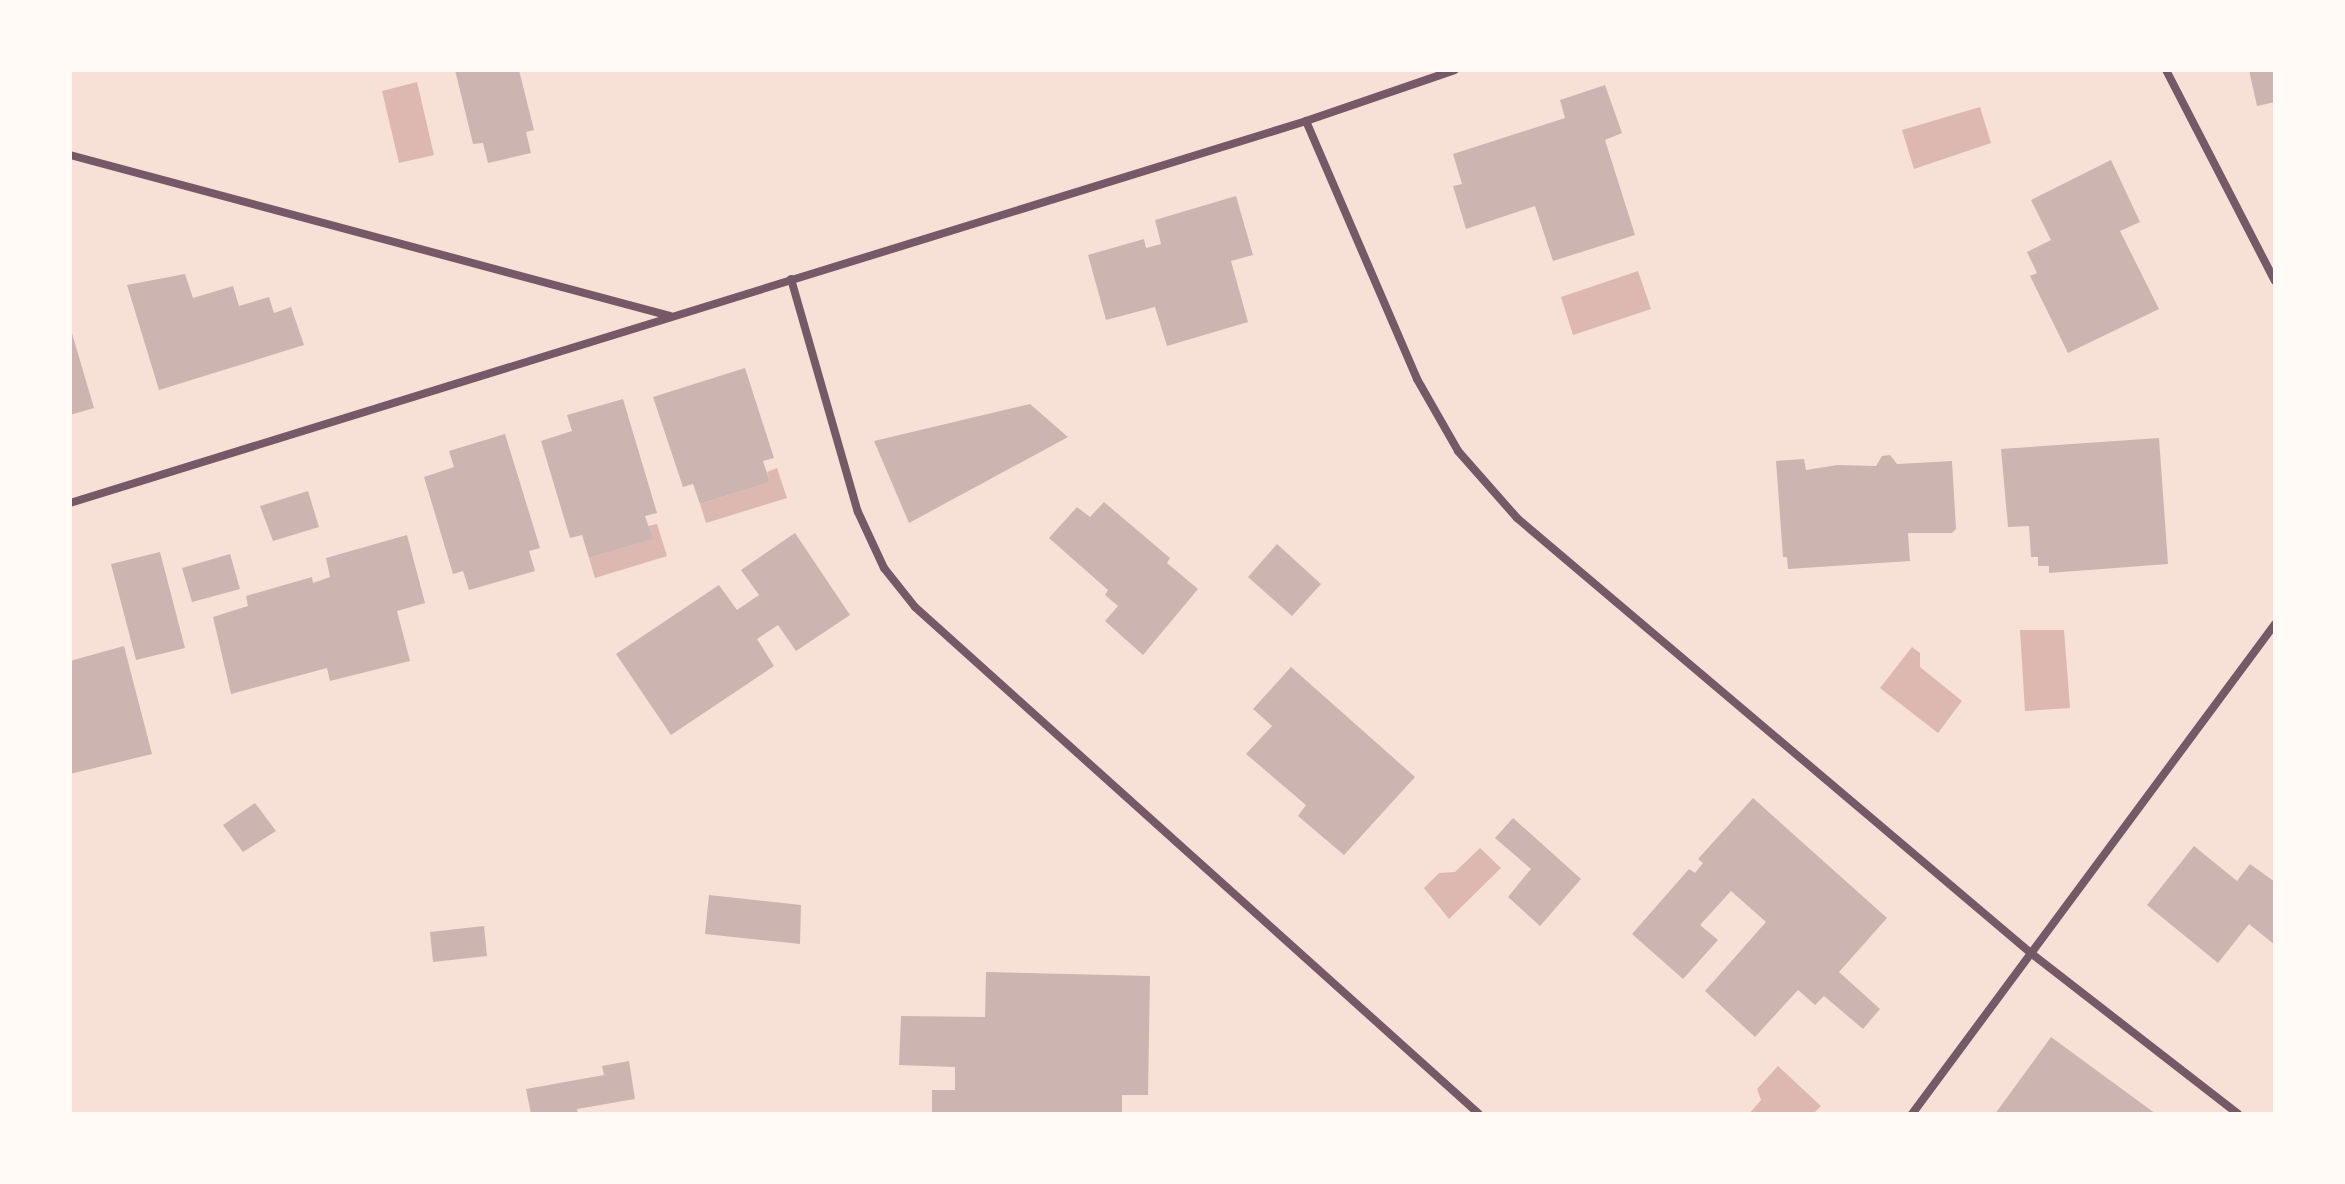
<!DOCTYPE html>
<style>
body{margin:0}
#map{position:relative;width:2345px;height:1184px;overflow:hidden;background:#f7e1d7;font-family:Inter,sans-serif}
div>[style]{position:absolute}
.water>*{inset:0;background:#dcb8b0}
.building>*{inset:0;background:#ccb4b1}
.minor>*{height:8px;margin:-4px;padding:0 4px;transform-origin:4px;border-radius:4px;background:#755966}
span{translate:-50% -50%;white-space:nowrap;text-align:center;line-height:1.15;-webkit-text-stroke:6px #fffaf5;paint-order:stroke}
.frame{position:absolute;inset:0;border:72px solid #fffaf5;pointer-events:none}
</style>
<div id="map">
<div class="water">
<div style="clip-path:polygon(417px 82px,434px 155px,399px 163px,382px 91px)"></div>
<div style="clip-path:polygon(1980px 107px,1991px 143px,1914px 169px,1902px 130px)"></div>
<div style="clip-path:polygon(1638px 271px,1651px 309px,1573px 335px,1561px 297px)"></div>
<div style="clip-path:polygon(777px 468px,787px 498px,706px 523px,700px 504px,770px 482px,767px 472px)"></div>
<div style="clip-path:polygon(657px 524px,667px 556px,595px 578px,589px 558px,652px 539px,648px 526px)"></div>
<div style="clip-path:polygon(2020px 630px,2064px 630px,2070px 708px,2025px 711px)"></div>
<div style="clip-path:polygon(1912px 647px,1920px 653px,1920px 667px,1962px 701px,1938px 733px,1880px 688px)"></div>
<div style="clip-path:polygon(1480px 848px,1501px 868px,1449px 919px,1424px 888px,1439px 873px,1455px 872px)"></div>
<div style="clip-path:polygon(1778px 1066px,1821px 1106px,1813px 1114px,1749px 1114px,1761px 1100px,1757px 1089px)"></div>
</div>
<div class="building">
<div style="clip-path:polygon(455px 70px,519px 70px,534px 130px,526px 132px,531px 153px,488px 163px,483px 143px,473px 144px)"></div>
<div style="clip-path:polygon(2249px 70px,2275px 70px,2275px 102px,2257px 106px)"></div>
<div style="clip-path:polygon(1605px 85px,1622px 133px,1605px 140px,1635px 235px,1553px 261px,1535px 206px,1466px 229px,1453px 186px,1462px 184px,1453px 154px,1565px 118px,1560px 100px)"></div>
<div style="clip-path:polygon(2111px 160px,2140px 222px,2120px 231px,2159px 309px,2068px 353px,2030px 276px,2037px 273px,2027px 252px,2051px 240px,2031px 200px)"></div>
<div style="clip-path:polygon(1236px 196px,1253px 255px,1231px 261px,1248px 322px,1167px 346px,1155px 307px,1106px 320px,1088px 255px,1144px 239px,1146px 248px,1161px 244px,1155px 220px)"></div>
<div style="clip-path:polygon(185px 274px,193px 298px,233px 286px,239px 306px,269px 297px,274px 313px,291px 307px,304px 345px,159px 390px,127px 285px)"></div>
<div style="clip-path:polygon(71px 330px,94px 408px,70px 415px,70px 331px)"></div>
<div style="clip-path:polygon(745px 368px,774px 458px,763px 461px,770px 482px,700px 504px,693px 484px,683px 487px,653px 397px)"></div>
<div style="clip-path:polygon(623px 399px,657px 513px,645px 516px,653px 539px,589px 558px,582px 535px,570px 538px,541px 441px,572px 431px,567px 415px)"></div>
<div style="clip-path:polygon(1030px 404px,1068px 437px,909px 523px,874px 441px)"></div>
<div style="clip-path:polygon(505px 434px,540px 548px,529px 551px,535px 571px,469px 590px,463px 571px,453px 574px,424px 477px,454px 467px,449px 451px)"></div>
<div style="clip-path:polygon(2159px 438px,2168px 564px,2049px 573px,2049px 566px,2038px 566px,2038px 557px,2031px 557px,2029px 526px,2008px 527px,2001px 449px)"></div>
<div style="clip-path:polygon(1890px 455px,1897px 464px,1952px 461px,1956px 529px,1952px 533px,1908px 533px,1910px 561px,1788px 569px,1787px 557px,1783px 557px,1776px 461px,1804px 459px,1806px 470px,1837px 465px,1876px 466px,1882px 456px)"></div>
<div style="clip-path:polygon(308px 491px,319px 527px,273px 541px,260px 506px)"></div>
<div style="clip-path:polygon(1104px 502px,1170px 558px,1167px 563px,1198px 589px,1143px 655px,1105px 621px,1118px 606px,1105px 595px,1108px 590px,1049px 538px,1077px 507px,1090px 517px)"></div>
<div style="clip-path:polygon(795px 533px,850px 615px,796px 651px,778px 625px,757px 639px,774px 666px,671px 735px,616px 654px,719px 585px,737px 610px,759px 595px,741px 570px)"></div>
<div style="clip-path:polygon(407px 535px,425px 603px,397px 611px,410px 661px,330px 681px,327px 668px,231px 694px,213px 617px,248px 606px,246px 596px,312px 577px,313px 583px,330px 577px,326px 558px)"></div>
<div style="clip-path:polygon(1277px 544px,1321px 584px,1292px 616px,1248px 577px)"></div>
<div style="clip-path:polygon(160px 552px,185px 648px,136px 660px,111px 564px)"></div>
<div style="clip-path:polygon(230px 554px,240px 589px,192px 602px,182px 568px)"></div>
<div style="clip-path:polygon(124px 646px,152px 754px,70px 774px,70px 661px)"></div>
<div style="clip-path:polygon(1291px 667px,1415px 777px,1344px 855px,1298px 816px,1306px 805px,1246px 754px,1272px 726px,1253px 709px)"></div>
<div style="clip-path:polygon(1753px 798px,1887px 918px,1839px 972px,1880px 1009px,1863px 1029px,1824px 996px,1815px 1005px,1798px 990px,1755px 1037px,1705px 991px,1766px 922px,1731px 891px,1700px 925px,1718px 940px,1683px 979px,1632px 934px,1689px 869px,1695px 873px,1703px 863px,1698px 859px)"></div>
<div style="clip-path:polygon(255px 803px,276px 831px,243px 852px,223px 825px)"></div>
<div style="clip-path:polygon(1513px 818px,1581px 879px,1540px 926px,1508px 897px,1531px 869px,1495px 838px)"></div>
<div style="clip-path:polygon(2194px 846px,2237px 881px,2250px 864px,2275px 882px,2275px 945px,2249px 924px,2218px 963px,2147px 905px)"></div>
<div style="clip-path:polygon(709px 895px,801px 905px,800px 944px,705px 934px)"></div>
<div style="clip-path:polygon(484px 926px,487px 956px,433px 962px,430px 932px)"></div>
<div style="clip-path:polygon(986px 972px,1150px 976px,1148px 1095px,1122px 1095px,1122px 1114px,932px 1114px,932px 1090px,955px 1090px,955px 1067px,899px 1065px,901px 1016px,985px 1017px)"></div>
<div style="clip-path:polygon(2051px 1037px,2156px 1114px,1995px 1114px)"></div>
<div style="clip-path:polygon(629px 1061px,635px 1099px,577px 1109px,578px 1114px,531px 1114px,526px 1089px,604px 1075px,602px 1066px)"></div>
</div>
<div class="minor">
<div style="left:2166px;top:70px;width:237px;rotate:62.7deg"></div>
<div style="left:1306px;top:121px;width:281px;rotate:66.7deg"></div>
<div style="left:1417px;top:379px;width:83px;rotate:60.3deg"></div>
<div style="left:1458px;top:451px;width:89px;rotate:48.6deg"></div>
<div style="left:1517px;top:518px;width:675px;rotate:40.25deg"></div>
<div style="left:2032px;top:954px;width:261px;rotate:37.8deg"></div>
<div style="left:70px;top:155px;width:621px;rotate:15.02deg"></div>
<div style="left:791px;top:279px;width:242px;rotate:74deg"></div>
<div style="left:858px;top:512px;width:62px;rotate:65.1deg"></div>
<div style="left:884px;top:568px;width:50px;rotate:51.5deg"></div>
<div style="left:915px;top:607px;width:758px;rotate:41.95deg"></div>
<div style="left:70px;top:503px;width:1294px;rotate:-17.17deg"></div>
<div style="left:1306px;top:121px;width:157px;rotate:-18.9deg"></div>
<div style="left:1912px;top:1114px;width:610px;rotate:-53.47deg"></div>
</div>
<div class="frame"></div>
</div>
